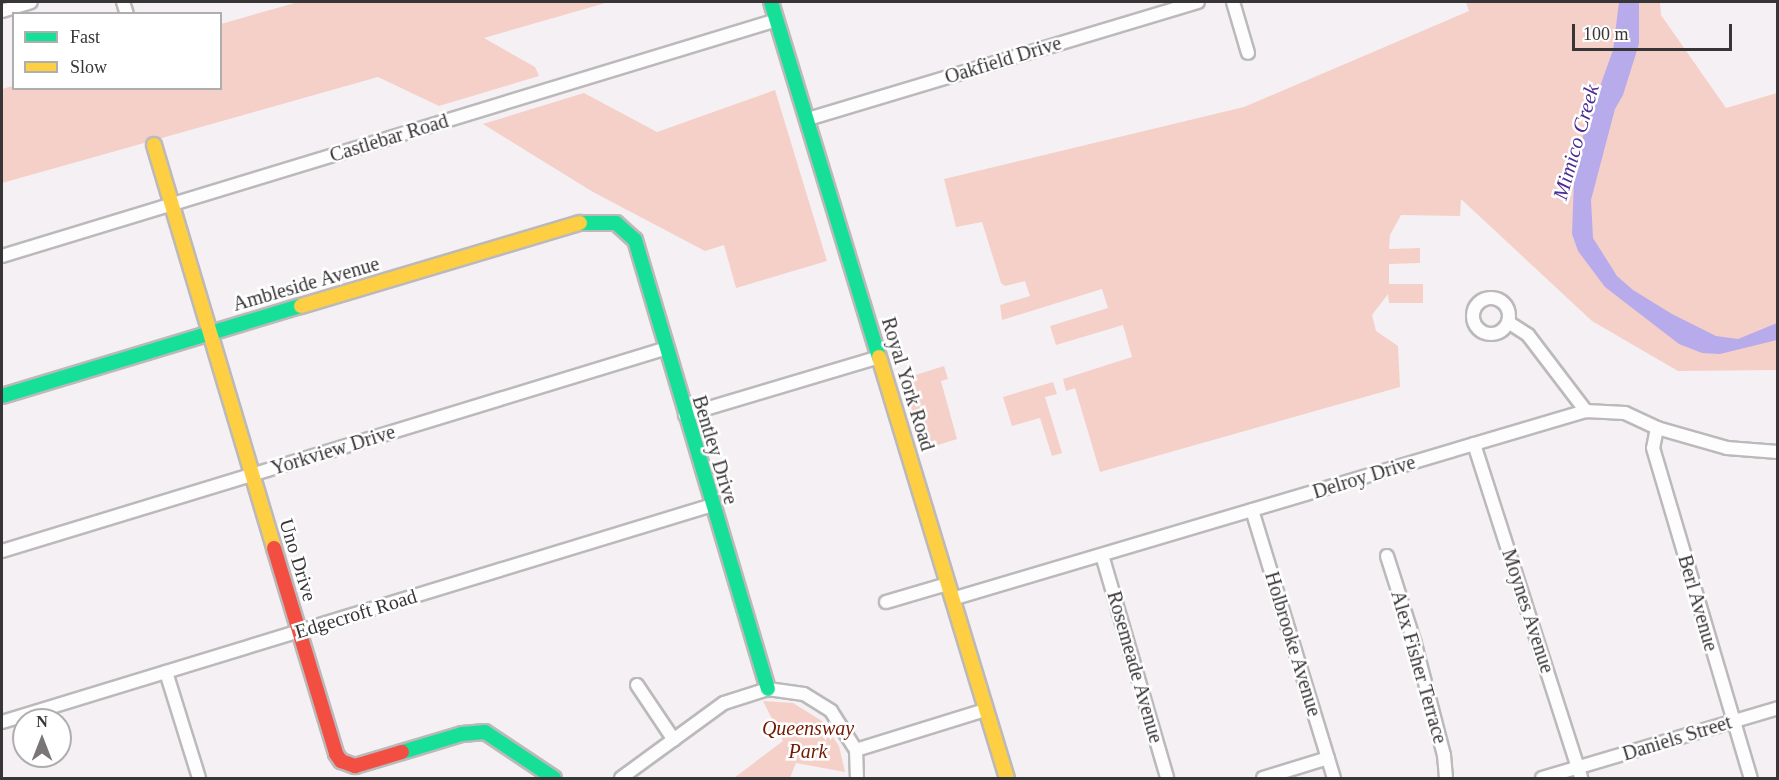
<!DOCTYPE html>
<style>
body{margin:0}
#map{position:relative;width:1779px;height:780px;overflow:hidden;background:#f5f0f3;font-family:"Times New Roman",serif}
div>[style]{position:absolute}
.green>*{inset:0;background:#f5d0c8}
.water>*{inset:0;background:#b7abeb}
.roads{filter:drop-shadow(2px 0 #bcb9bb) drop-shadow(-2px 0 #bcb9bb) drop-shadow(0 2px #bcb9bb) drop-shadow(0 -2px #bcb9bb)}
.street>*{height:12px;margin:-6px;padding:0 6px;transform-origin:6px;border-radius:6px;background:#fefdfd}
.street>.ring{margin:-6px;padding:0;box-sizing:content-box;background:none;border:12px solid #fefdfd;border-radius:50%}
.fast>*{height:14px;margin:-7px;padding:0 7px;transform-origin:7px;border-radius:7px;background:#16e098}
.slow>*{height:14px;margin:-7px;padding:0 7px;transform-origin:7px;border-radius:7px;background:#ffcf43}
.jam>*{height:14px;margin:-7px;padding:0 7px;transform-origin:7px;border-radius:7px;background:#f24e42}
span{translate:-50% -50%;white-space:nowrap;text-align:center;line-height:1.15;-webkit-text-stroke:5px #fff;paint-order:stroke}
.street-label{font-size:20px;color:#383536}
.park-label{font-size:20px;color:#741a03;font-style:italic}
.water-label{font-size:21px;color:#4a2c93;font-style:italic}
.frame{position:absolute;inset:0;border:3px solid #383536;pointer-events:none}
.legend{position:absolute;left:12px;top:12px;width:210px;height:78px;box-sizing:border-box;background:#fff;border:2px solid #afaeaf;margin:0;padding:8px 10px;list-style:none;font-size:18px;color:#383536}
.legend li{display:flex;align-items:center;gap:12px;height:30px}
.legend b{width:30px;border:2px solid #afaeaf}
.north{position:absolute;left:12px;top:708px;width:60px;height:60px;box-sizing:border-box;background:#fff;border:2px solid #afaeaf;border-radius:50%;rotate:0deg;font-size:16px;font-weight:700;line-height:24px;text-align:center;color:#383536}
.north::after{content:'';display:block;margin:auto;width:21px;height:27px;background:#7a7678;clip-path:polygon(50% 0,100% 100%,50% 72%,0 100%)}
.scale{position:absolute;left:1572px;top:24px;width:160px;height:27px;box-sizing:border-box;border:3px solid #383536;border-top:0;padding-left:8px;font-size:18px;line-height:21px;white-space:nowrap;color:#383536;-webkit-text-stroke:4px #fff;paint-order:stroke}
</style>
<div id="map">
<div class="green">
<div style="clip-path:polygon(298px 2px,609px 2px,484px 38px,535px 67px,539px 76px,439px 106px,378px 77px,2px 183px,2px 89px,13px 86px,220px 88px,221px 24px)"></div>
<div style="clip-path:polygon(1466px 2px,1660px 2px,1661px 15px,1726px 108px,1777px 93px,1777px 370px,1678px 371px,1592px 321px,1461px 199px,1460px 216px,1401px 215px,1390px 235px,1389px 249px,1420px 248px,1420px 263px,1389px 264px,1389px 284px,1423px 284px,1423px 303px,1389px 303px,1388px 294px,1372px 315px,1376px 331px,1398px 346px,1400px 387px,1100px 472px,1075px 388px,1066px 391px,1063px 379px,1132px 357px,1123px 325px,1056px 345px,1050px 326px,1108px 308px,1102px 289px,1002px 320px,1000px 305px,1030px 296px,1025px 281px,1005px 286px,1001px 283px,982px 222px,956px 227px,944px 179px,1244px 107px,1469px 11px)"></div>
<div style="clip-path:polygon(775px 90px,827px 261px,736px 288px,724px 245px,705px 251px,593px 192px,483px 124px,584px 93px,657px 132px)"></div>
<div style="clip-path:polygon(944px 366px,948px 379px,941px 381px,957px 439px,922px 450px,901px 384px,906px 378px)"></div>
<div style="clip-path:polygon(1053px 382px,1057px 394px,1045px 397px,1062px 453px,1052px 456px,1040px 418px,1012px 426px,1003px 397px)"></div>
<div style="clip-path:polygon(763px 701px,793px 703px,822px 721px,839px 746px,845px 772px,796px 763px,790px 778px,734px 778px,783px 741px)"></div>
</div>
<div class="water">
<div style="clip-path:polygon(1619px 2px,1639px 2px,1639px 44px,1623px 95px,1615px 109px,1591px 200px,1593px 238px,1617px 276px,1633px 290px,1672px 314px,1716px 336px,1738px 339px,1777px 323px,1777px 340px,1720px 354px,1702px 353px,1679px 344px,1605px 287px,1578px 251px,1572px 234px,1574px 179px,1584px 131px,1613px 50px)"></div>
</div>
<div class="roads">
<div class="street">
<div style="left:123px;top:2px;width:13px;rotate:72deg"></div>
<div style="left:1233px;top:2px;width:53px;rotate:73.6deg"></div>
<div style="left:2px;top:11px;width:30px;rotate:-17deg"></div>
<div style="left:808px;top:119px;width:407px;rotate:-16.7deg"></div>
<div style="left:2px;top:256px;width:810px;rotate:-16.94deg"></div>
<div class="ring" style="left:1473px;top:298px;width:24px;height:24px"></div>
<div style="left:1508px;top:322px;width:24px;rotate:33deg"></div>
<div style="left:1528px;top:335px;width:96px;rotate:52.7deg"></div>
<div style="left:685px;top:415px;width:203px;rotate:-16.6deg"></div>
<div style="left:1657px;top:428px;width:20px;rotate:101deg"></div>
<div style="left:1653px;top:448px;width:344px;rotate:73.5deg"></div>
<div style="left:1474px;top:444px;width:351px;rotate:72.2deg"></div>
<div style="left:1252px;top:510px;width:280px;rotate:73deg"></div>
<div style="left:2px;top:551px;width:692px;rotate:-16.97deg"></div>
<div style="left:1102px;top:555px;width:232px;rotate:73.7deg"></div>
<div style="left:1387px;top:556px;width:92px;rotate:72.3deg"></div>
<div style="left:1415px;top:644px;width:115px;rotate:75.4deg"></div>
<div style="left:1444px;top:755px;width:23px;rotate:85deg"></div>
<div style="left:952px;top:599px;width:661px;rotate:-16.52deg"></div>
<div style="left:1586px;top:411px;width:39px;rotate:3deg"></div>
<div style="left:1625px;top:413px;width:35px;rotate:25deg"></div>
<div style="left:1657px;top:428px;width:73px;rotate:15.9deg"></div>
<div style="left:1727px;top:448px;width:51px;rotate:4.5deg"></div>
<div style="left:886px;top:602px;width:64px;rotate:-16.4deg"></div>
<div style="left:166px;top:672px;width:111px;rotate:72.7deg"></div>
<div style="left:637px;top:685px;width:66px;rotate:56.1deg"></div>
<div style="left:2px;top:722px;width:742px;rotate:-16.99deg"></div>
<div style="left:856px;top:750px;width:135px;rotate:-17.2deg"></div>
<div style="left:621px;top:778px;width:127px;rotate:-36.1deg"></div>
<div style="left:724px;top:703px;width:46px;rotate:-17.7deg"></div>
<div style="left:768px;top:689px;width:36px;rotate:8deg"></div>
<div style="left:804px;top:694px;width:32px;rotate:32deg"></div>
<div style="left:831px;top:711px;width:46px;rotate:57.3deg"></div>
<div style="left:856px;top:750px;width:28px;rotate:88deg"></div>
<div style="left:1263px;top:778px;width:68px;rotate:-17.1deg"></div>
<div style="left:1542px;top:778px;width:246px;rotate:-16.5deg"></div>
</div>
<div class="fast">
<div style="left:771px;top:2px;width:371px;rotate:73.1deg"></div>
<div style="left:580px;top:223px;width:36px"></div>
<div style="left:616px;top:223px;width:25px;rotate:42deg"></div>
<div style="left:635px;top:240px;width:468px;rotate:73.5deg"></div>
<div style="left:2px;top:396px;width:312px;rotate:-16.8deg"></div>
<div style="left:402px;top:752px;width:63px;rotate:-16.7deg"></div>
<div style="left:462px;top:734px;width:23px;rotate:-5deg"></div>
<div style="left:485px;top:732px;width:83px;rotate:33.7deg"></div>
</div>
<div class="slow">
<div style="left:154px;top:145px;width:420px;rotate:73.4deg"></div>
<div style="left:301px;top:306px;width:291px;rotate:-16.6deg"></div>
<div style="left:879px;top:357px;width:440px;rotate:73.1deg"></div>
</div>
<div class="jam">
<div style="left:274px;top:548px;width:215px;rotate:73.2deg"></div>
<div style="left:336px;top:754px;width:9px;rotate:54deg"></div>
<div style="left:341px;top:761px;width:15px;rotate:20deg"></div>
<div style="left:355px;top:766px;width:49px;rotate:-16.6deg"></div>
</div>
</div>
<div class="street-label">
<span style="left:1003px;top:60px;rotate:-17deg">Oakfield Drive</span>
<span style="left:389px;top:138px;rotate:-17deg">Castlebar Road</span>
<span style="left:306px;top:284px;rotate:-16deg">Ambleside Avenue</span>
<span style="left:908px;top:384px;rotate:73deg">Royal York Road</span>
<span style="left:333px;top:450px;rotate:-17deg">Yorkview Drive</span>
<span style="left:715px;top:450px;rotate:73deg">Bentley Drive</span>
<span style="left:1364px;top:477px;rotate:-17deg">Delroy Drive</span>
<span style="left:298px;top:560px;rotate:73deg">Uno Drive</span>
<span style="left:1698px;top:603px;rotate:74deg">Berl Avenue</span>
<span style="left:1528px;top:611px;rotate:72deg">Moynes Avenue</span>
<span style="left:356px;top:614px;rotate:-17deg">Edgecroft Road</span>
<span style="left:1293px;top:644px;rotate:73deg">Holbrooke Avenue</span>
<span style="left:1135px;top:667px;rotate:74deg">Rosemeade Avenue</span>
<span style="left:1419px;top:667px;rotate:74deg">Alex Fisher Terrace</span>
<span style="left:1677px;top:738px;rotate:-17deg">Daniels Street</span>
</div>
<div class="park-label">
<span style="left:808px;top:740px">Queensway<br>Park</span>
</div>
<div class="water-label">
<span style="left:1576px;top:142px;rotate:-74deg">Mimico Creek</span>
</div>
<div class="frame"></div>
<ul class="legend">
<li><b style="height:8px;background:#16e098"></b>Fast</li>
<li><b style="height:8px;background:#ffcf43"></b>Slow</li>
</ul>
<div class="north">N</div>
<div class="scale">100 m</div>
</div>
